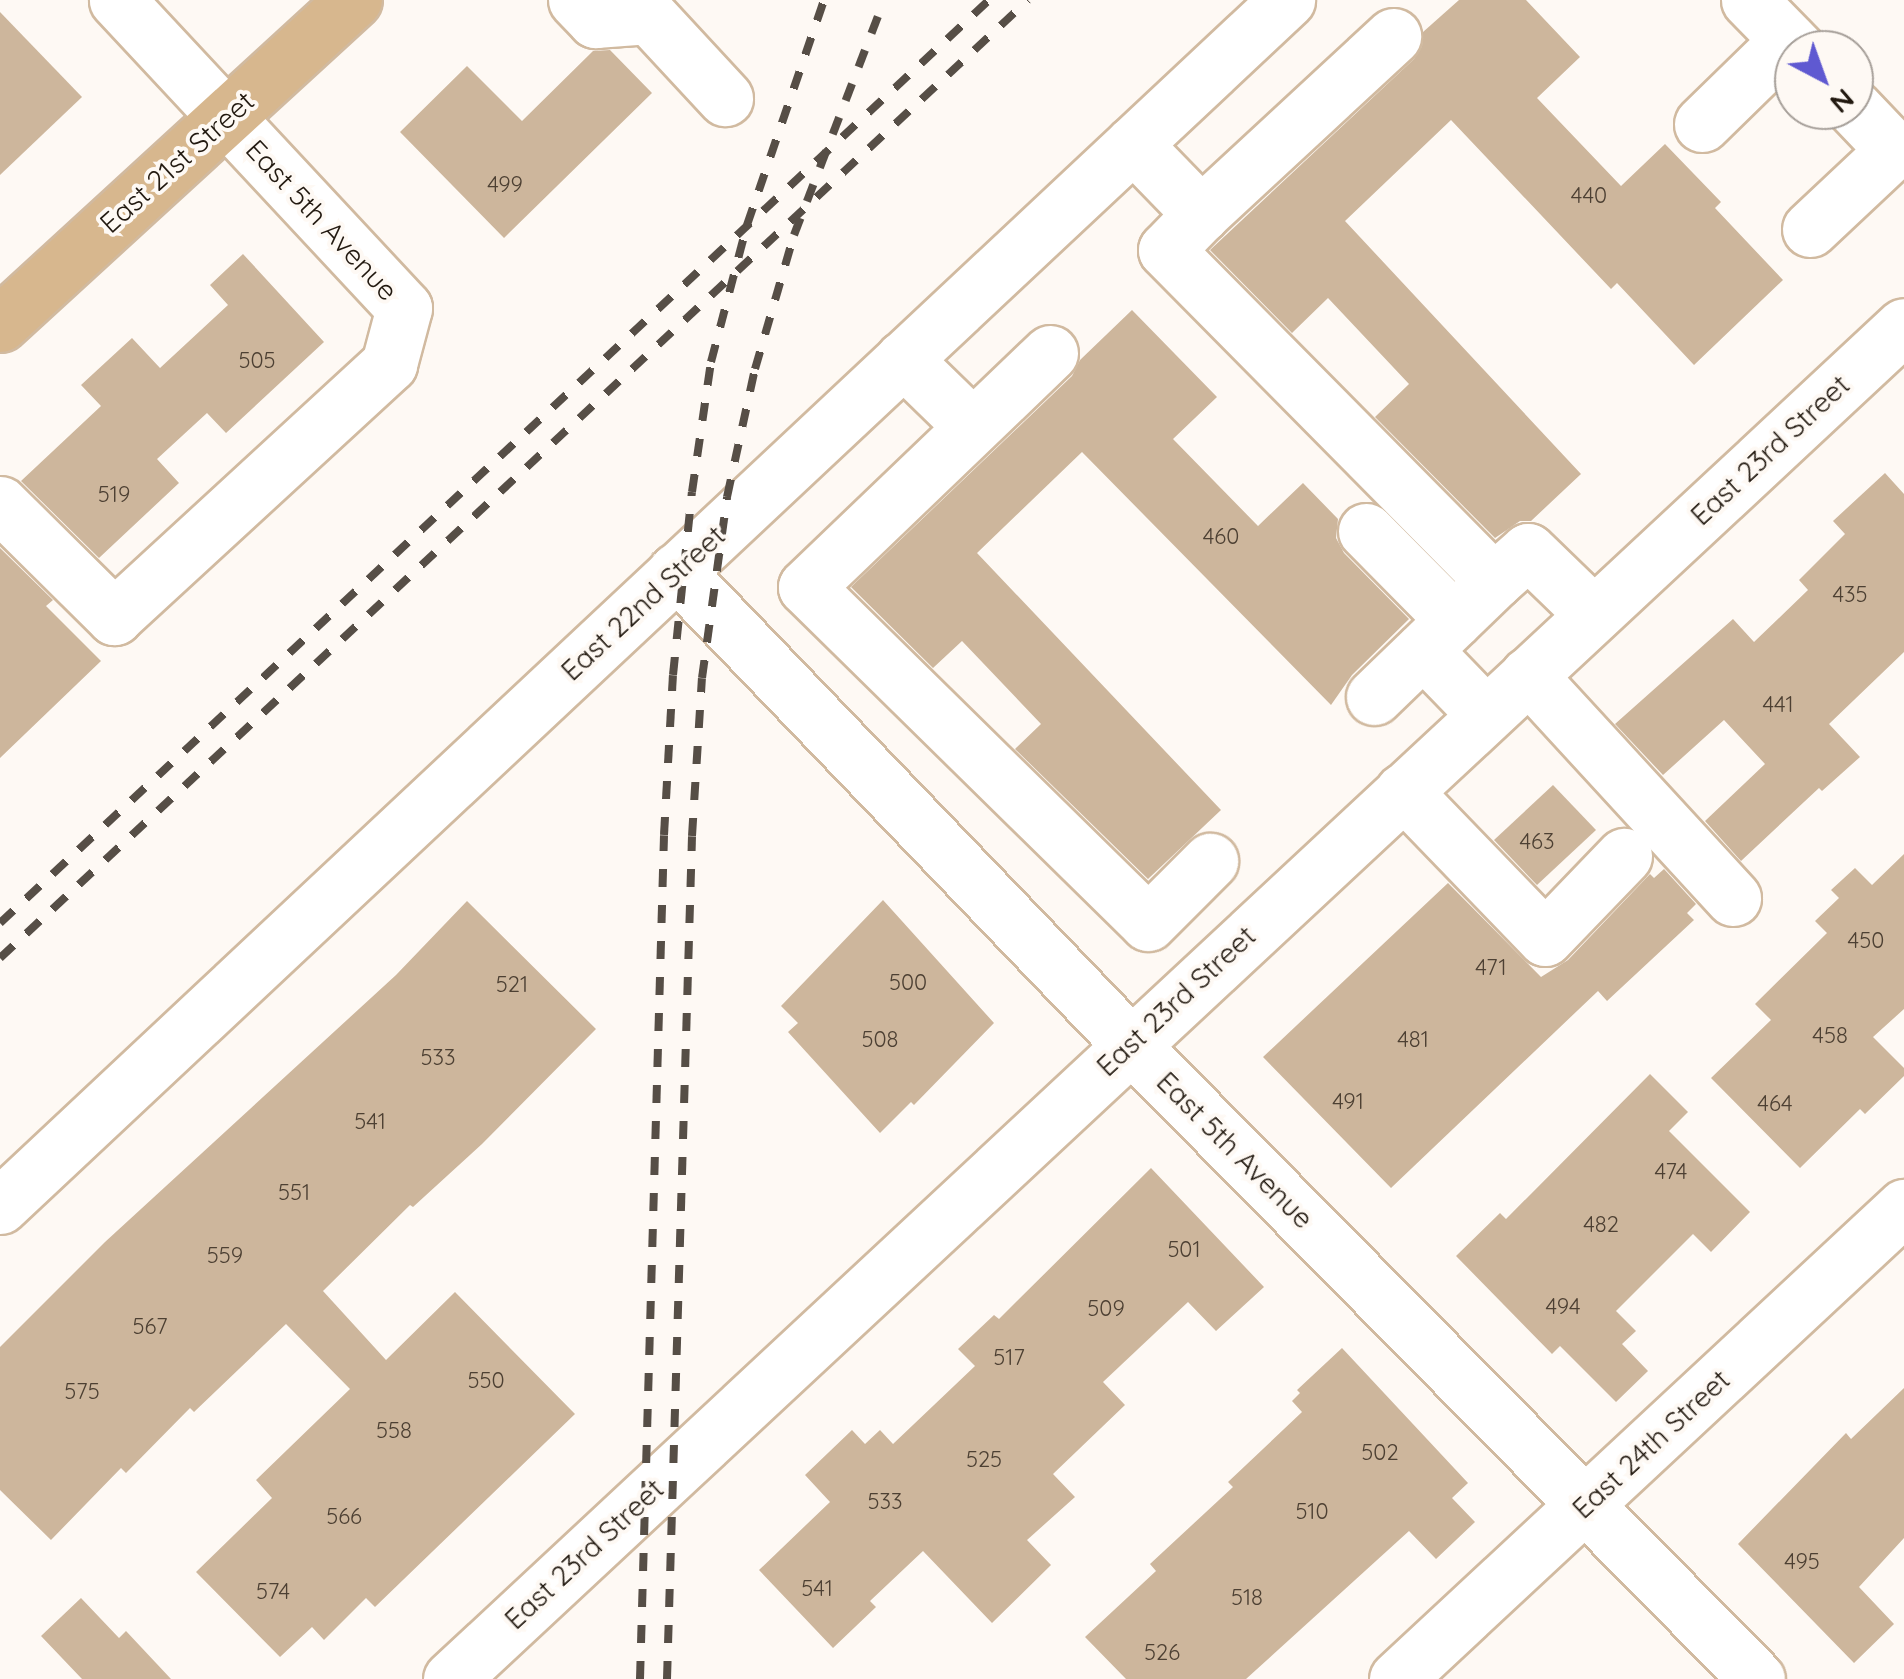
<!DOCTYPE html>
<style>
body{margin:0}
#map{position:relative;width:1904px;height:1679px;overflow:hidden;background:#fef9f4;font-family:Quicksand,sans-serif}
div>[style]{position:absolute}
.building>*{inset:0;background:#cdb69c}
.roads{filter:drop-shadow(2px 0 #d1baa0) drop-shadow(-2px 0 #d1baa0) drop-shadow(0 2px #d1baa0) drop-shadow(0 -2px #d1baa0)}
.minor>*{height:55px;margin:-27.5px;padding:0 27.5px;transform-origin:27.5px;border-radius:27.5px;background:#fff}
.major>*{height:55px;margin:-27.5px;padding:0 27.5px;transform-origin:27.5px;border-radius:27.5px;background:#d7b78e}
.rail>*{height:8px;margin-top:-4px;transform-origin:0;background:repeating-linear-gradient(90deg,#564e46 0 18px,transparent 0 36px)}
span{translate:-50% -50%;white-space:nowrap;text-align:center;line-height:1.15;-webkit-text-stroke:8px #fef9f4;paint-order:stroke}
.number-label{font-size:22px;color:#4d4033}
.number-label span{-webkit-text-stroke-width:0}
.street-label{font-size:28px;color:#221910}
.north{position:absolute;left:1774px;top:30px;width:100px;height:100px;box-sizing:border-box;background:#fef9f4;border:2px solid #a69f99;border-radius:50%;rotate:139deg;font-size:28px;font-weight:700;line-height:40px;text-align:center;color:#221910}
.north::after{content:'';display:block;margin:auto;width:35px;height:45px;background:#5f59d1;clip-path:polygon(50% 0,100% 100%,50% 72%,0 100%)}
</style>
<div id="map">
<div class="building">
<div style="clip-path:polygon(1459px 0,1526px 0,1580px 57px,1537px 98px,1621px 186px,1665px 144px,1721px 202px,1715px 208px,1783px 280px,1694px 365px,1617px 283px,1611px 289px,1451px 120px,1345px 221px,1581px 474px,1531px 521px,1520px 521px,1495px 538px,1375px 417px,1409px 384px,1328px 298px,1292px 333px,1210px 250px,1414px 59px,1422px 46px,1423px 32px)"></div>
<div style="clip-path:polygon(0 12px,82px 97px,0 175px)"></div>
<div style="clip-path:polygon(610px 50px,652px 93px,504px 238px,400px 132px,467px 66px,522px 121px,593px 51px)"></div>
<div style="clip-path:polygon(243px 254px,324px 342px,226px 433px,207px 413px,157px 459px,179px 483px,99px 558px,21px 481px,101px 406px,81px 385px,132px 338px,160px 368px,228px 305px,210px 285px)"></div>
<div style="clip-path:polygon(1132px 310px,1217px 397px,1173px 439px,1258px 526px,1303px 483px,1338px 519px,1336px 538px,1344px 553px,1409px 619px,1352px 675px,1331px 705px,1082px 452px,977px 553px,1221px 810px,1148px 879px,1015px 749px,1041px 724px,962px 641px,933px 668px,851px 587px,1072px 376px,1080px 360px)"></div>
<div style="clip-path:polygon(1885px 473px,1904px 494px,1904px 652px,1829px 724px,1860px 757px,1822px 791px,1819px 788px,1741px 861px,1705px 821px,1765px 764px,1724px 720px,1663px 775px,1615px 724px,1733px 619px,1754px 642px,1808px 590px,1799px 580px,1845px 534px,1833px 521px)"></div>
<div style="clip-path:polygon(0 548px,53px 600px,46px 606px,101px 661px,0 758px)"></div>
<div style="clip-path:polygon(1553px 785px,1596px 830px,1537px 885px,1494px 840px)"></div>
<div style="clip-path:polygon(1904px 854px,1904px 1009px,1873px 1037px,1904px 1068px,1904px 1076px,1865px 1114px,1860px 1109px,1800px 1168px,1711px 1078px,1771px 1020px,1755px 1004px,1827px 933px,1815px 921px,1839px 898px,1831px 890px,1855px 868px,1872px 885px)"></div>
<div style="clip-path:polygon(1664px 869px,1696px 904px,1687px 913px,1694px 920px,1607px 1001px,1598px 991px,1391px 1188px,1263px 1057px,1448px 883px,1541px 977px,1568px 960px,1650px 874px,1654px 878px)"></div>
<div style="clip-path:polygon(883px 900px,994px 1023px,914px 1105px,911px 1102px,880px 1133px,788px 1032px,798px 1023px,781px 1006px)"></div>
<div style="clip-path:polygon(467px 901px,596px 1029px,482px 1144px,413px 1207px,410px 1205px,323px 1291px,386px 1360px,455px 1292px,575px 1414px,375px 1607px,366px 1598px,324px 1640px,312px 1627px,280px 1657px,196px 1572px,272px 1498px,256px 1480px,350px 1389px,286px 1324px,194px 1412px,190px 1408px,126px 1473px,121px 1468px,51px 1540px,0 1490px,0 1347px,105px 1242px,396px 975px)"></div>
<div style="clip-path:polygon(1650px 1074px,1688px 1112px,1669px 1131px,1750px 1212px,1711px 1252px,1693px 1234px,1616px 1311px,1636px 1331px,1622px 1344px,1648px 1371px,1616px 1402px,1560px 1346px,1552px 1354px,1456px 1256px,1500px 1213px,1506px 1219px)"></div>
<div style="clip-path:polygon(1151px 1168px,1264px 1287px,1216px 1331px,1188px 1302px,1103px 1382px,1125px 1405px,1053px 1474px,1075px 1497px,1027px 1540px,1051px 1565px,992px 1623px,923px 1551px,870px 1601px,876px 1607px,833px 1648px,759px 1570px,830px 1502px,805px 1475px,852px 1430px,865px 1444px,880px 1430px,893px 1444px,975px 1366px,958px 1349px,994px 1315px,999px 1319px)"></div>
<div style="clip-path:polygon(1342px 1348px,1468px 1483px,1452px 1498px,1475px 1522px,1436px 1559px,1409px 1531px,1246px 1679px,1126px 1679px,1085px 1637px,1156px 1571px,1150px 1564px,1233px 1487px,1228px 1482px,1302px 1412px,1292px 1401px,1300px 1393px,1297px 1390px)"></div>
<div style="clip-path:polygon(1904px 1388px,1904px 1538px,1859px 1587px,1894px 1624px,1854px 1663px,1738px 1544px,1846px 1433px,1851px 1439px)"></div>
<div style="clip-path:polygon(81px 1598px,119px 1638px,126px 1631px,171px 1679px,82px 1679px,41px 1636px)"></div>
</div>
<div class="roads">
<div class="minor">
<div style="left:576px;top:0;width:28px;rotate:46deg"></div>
<div style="left:595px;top:20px;width:54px;rotate:-4.2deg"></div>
<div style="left:649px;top:16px;width:112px;rotate:47.2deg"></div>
<div style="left:1749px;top:0;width:70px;rotate:45.6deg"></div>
<div style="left:1702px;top:124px;width:120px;rotate:-44.3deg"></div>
<div style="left:1133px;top:144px;width:98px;rotate:45.8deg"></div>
<div style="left:1201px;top:214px;width:262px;rotate:-42.8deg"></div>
<div style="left:1201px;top:214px;width:50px;rotate:134.2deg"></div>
<div style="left:1166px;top:250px;width:466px;rotate:45.3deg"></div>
<div style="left:1494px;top:581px;width:45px;rotate:-41.4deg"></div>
<div style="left:1528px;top:551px;width:91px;rotate:44.1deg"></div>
<div style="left:1810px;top:229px;width:115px;rotate:-43.2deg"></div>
<div style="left:1894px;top:150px;width:58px;rotate:-133.6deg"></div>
<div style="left:1050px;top:353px;width:338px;rotate:136.2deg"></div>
<div style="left:806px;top:587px;width:479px;rotate:44.5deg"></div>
<div style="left:1148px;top:923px;width:88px;rotate:-45deg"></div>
<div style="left:903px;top:359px;width:96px;rotate:44.2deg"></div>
<div style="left:0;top:504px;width:161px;rotate:44.7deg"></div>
<div style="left:114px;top:617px;width:374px;rotate:-42.6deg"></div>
<div style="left:389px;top:364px;width:58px;rotate:-75deg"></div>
<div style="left:404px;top:308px;width:421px;rotate:-133deg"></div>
<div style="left:1366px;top:531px;width:125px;rotate:45.3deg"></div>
<div style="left:676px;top:571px;width:656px;rotate:46.17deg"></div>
<div style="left:1130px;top:1044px;width:892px;rotate:45.36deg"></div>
<div style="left:1423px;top:650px;width:89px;rotate:45.9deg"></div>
<div style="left:1528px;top:675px;width:303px;rotate:47.4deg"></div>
<div style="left:1374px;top:697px;width:167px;rotate:-44deg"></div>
<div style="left:1403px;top:791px;width:204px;rotate:46deg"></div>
<div style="left:1545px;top:938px;width:114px;rotate:-46.1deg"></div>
<div style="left:0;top:1206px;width:1764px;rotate:-43.14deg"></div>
<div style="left:451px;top:1679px;width:1985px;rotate:-42.96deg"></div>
<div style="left:1397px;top:1679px;width:693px;rotate:-42.95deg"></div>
</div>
<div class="major">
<div style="left:0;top:324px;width:480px;rotate:-42.5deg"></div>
</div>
</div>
<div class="rail">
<div style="left:0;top:923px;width:1353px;rotate:-43.02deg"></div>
<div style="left:0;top:958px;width:1405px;rotate:-42.98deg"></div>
<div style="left:640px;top:1679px;width:844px;rotate:-88.37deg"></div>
<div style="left:664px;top:835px;width:160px;rotate:-86.8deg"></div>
<div style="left:673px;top:675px;width:184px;rotate:-84.1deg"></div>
<div style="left:692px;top:492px;width:131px;rotate:-81.7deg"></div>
<div style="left:711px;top:362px;width:142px;rotate:-75.3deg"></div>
<div style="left:747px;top:225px;width:238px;rotate:-71.1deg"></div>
<div style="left:667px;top:1679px;width:843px;rotate:-88.3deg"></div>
<div style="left:692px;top:836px;width:158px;rotate:-86.4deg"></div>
<div style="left:702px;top:678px;width:183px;rotate:-82.1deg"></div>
<div style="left:727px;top:497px;width:131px;rotate:-77.7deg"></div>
<div style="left:755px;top:369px;width:140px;rotate:-73.8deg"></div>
<div style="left:794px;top:235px;width:252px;rotate:-69deg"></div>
</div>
<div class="number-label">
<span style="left:505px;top:185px">499</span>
<span style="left:1589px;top:196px">440</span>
<span style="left:257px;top:361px">505</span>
<span style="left:114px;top:495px">519</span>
<span style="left:1221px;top:537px">460</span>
<span style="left:1850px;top:595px">435</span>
<span style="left:1778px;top:705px">441</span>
<span style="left:1537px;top:842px">463</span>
<span style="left:1866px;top:941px">450</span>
<span style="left:1491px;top:968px">471</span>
<span style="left:908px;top:983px">500</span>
<span style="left:512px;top:985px">521</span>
<span style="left:1830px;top:1036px">458</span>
<span style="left:880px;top:1040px">508</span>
<span style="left:1413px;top:1040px">481</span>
<span style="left:438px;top:1058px">533</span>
<span style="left:1348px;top:1102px">491</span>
<span style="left:1775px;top:1104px">464</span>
<span style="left:370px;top:1122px">541</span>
<span style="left:1671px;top:1172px">474</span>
<span style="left:294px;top:1193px">551</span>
<span style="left:1601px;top:1225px">482</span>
<span style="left:1184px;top:1250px">501</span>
<span style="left:225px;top:1256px">559</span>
<span style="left:1563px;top:1307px">494</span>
<span style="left:1106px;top:1309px">509</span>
<span style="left:150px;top:1327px">567</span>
<span style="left:1009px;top:1358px">517</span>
<span style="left:486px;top:1381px">550</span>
<span style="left:82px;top:1392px">575</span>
<span style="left:394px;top:1431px">558</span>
<span style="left:1380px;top:1453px">502</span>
<span style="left:984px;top:1460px">525</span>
<span style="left:885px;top:1502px">533</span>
<span style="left:1312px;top:1512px">510</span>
<span style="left:344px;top:1517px">566</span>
<span style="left:1802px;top:1562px">495</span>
<span style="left:817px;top:1589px">541</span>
<span style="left:273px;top:1592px">574</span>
<span style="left:1247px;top:1598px">518</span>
<span style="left:1162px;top:1653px">526</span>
</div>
<div class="street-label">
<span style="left:177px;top:162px;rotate:-42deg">East 21st Street</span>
<span style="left:322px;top:220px;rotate:47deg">East 5th Avenue</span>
<span style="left:1770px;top:450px;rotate:-43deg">East 23rd Street</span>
<span style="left:643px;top:603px;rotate:-43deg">East 22nd Street</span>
<span style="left:1176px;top:1001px;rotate:-43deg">East 23rd Street</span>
<span style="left:1235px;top:1150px;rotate:45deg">East 5th Avenue</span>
<span style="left:1651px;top:1444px;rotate:-43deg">East 24th Street</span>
<span style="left:584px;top:1554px;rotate:-43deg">East 23rd Street</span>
</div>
<div class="north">N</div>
</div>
